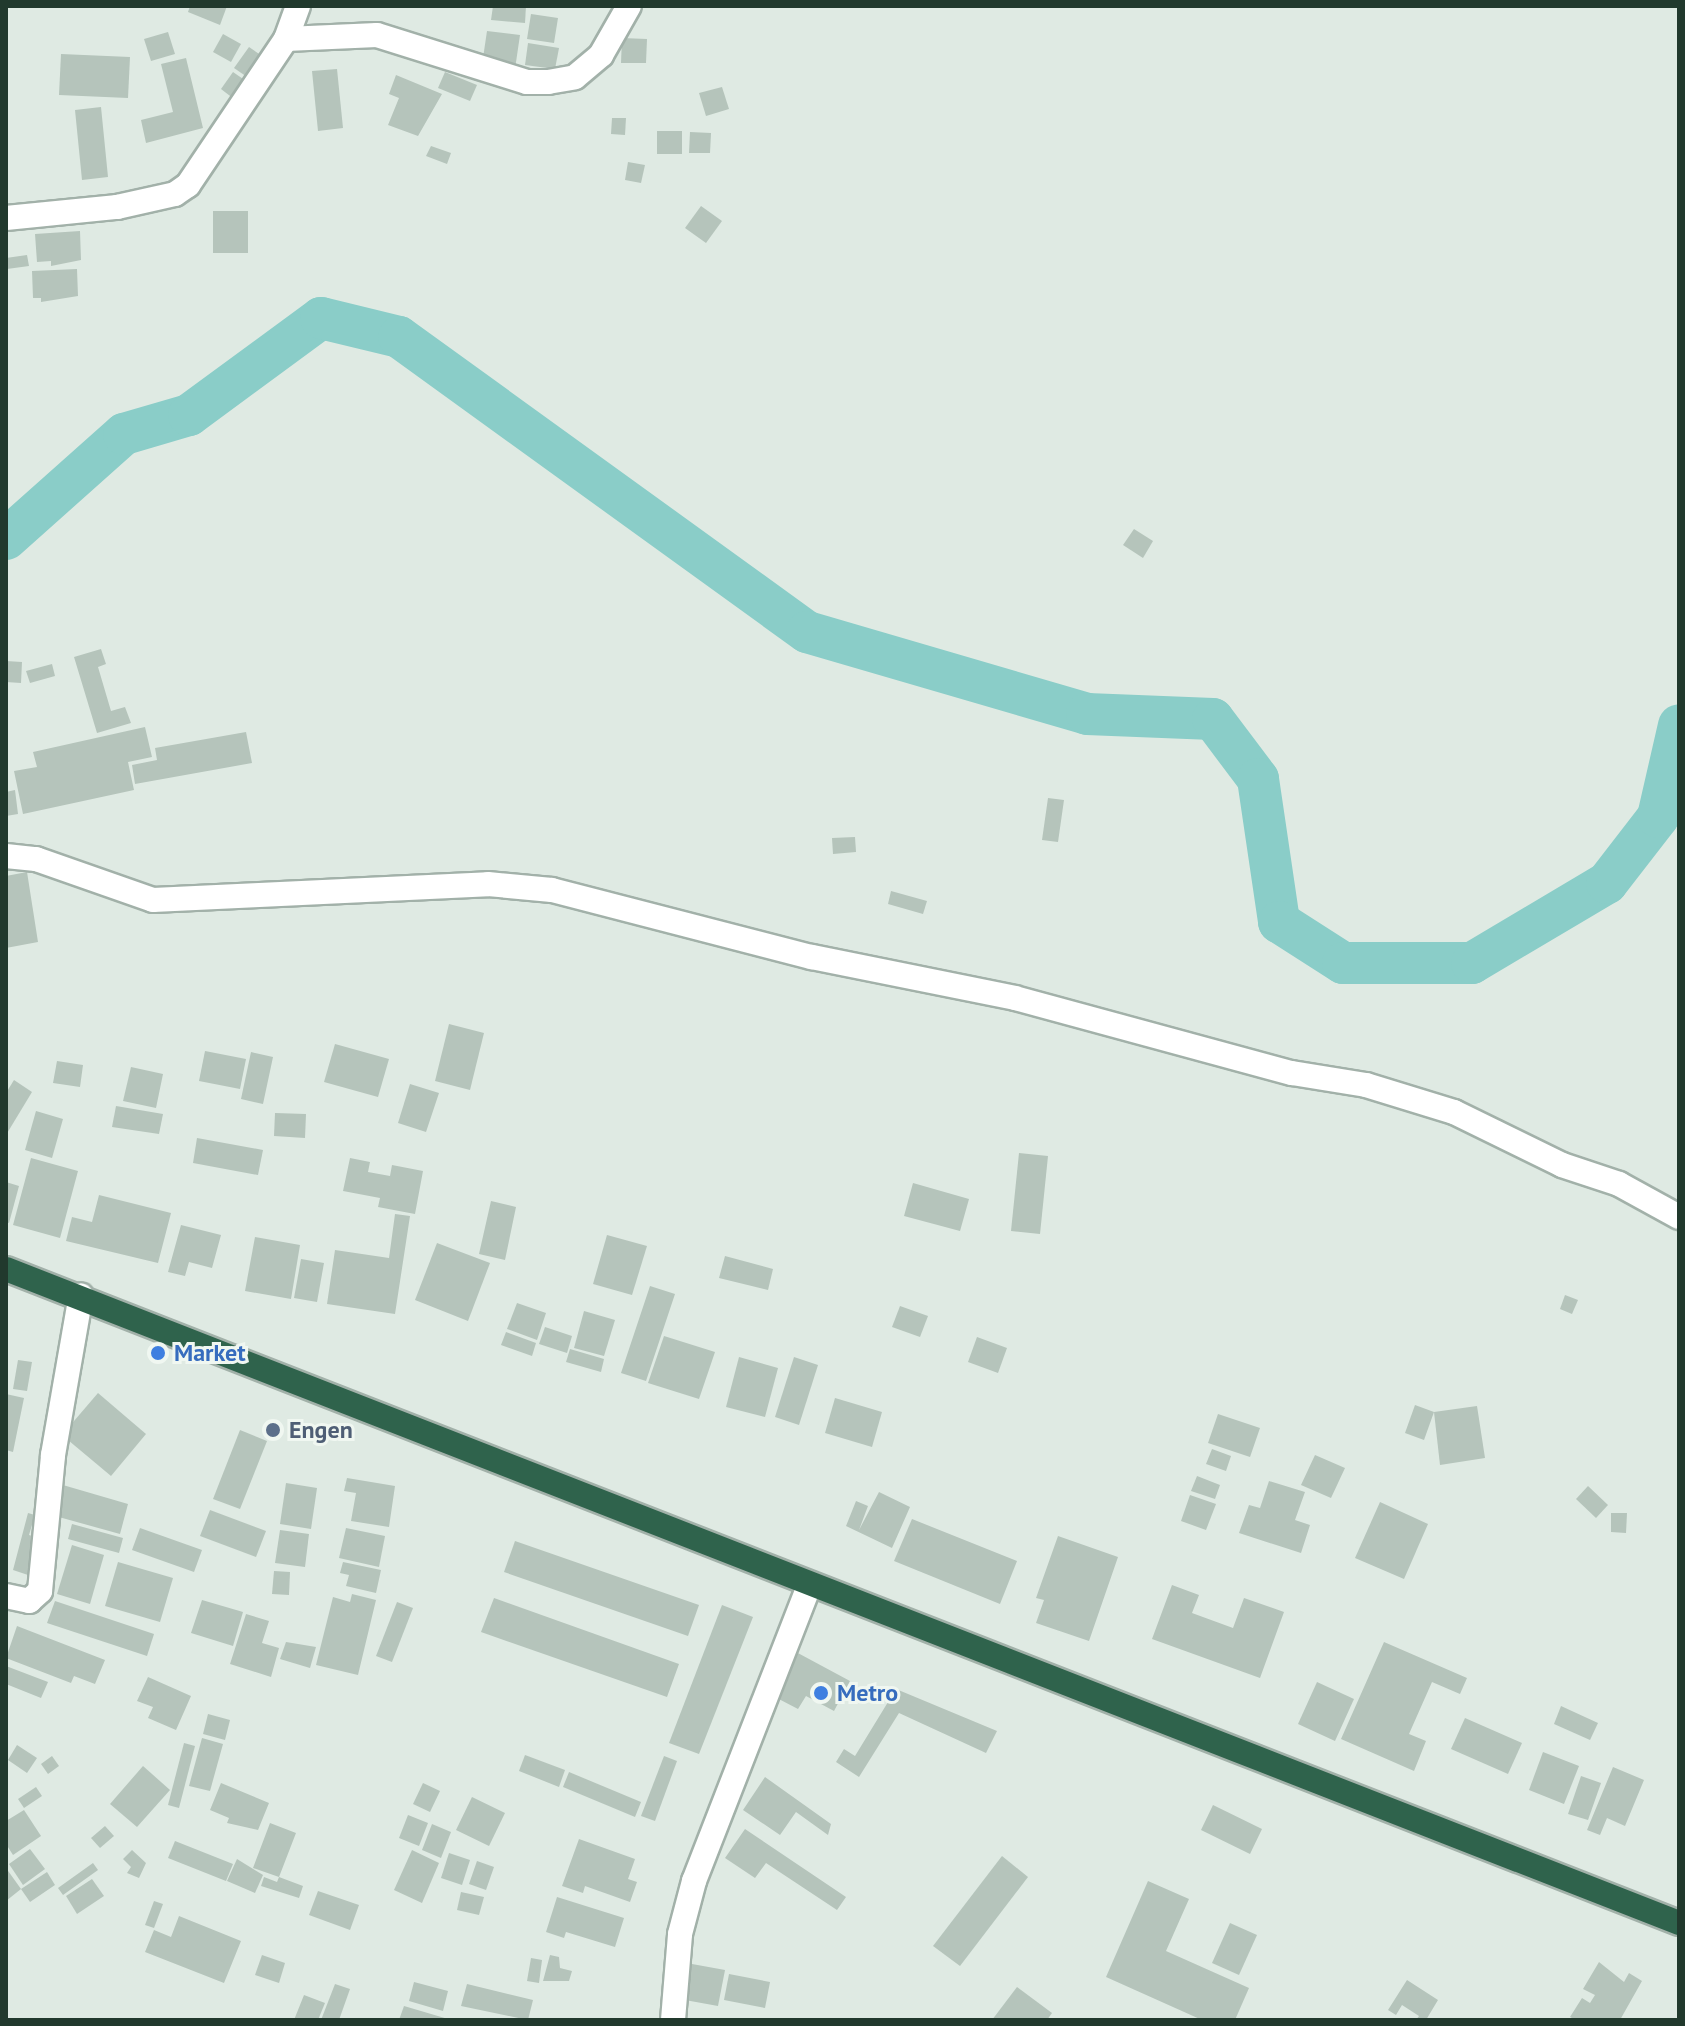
<!DOCTYPE html>
<style>
body{margin:0}
#map{position:relative;width:1685px;height:2026px;overflow:hidden;background:#dfeae3;font-family:"PT Sans",sans-serif}
div>[style]{position:absolute}
.river>*{height:42px;margin:-21px;padding:0 21px;transform-origin:21px;border-radius:21px;background:#8acdc8}
.building>*{inset:0;background:#b5c4bb}
.roads{filter:drop-shadow(2px 0 #a2b1a9) drop-shadow(-2px 0 #a2b1a9) drop-shadow(0 2px #a2b1a9) drop-shadow(0 -2px #a2b1a9)}
.minor>*{height:24px;margin:-12px;padding:0 12px;transform-origin:12px;border-radius:12px;background:#fff}
.highway>*{height:24px;margin:-12px;padding:0 12px;transform-origin:12px;border-radius:12px;background:#2f634c}
.dots>*{width:22px;height:22px;translate:-50% -50%;box-sizing:border-box;border:4px solid #f0f7f1;border-radius:50%}
span{translate:-50% -50%;white-space:nowrap;text-align:center;line-height:1.15;-webkit-text-stroke:6px #f0f7f1;paint-order:stroke}
.shop-label{font-size:24px;color:#366cbe;font-weight:700}
.left{translate:0 -50%;text-align:left}
.service-label{font-size:24px;color:#4e5e75;font-weight:700}
.frame{position:absolute;inset:0;border:8px solid #21392d;pointer-events:none}
</style>
<div id="map">
<div class="river">
<div style="left:6px;top:539px;width:158px;rotate:-41.7deg"></div>
<div style="left:124px;top:434px;width:68px;rotate:-16.3deg"></div>
<div style="left:189px;top:415px;width:164px;rotate:-36.3deg"></div>
<div style="left:321px;top:318px;width:80px;rotate:13.7deg"></div>
<div style="left:399px;top:337px;width:503px;rotate:35.87deg"></div>
<div style="left:807px;top:632px;width:292px;rotate:16.3deg"></div>
<div style="left:1087px;top:714px;width:126px;rotate:2.3deg"></div>
<div style="left:1213px;top:719px;width:75px;rotate:53.1deg"></div>
<div style="left:1258px;top:779px;width:145px;rotate:81.6deg"></div>
<div style="left:1279px;top:922px;width:76px;rotate:32.6deg"></div>
<div style="left:1343px;top:963px;width:129px"></div>
<div style="left:1472px;top:963px;width:157px;rotate:-30.7deg"></div>
<div style="left:1607px;top:883px;width:83px;rotate:-52.3deg"></div>
<div style="left:1658px;top:817px;width:94px;rotate:-77.1deg"></div>
</div>
<div class="building">
<div style="clip-path:polygon(190px 6px,227px 6px,220px 25px,188px 12px)"></div>
<div style="clip-path:polygon(493px 6px,526px 6px,525px 23px,491px 20px)"></div>
<div style="clip-path:polygon(531px 14px,558px 18px,554px 43px,527px 39px)"></div>
<div style="clip-path:polygon(487px 31px,520px 35px,515px 69px,483px 58px)"></div>
<div style="clip-path:polygon(168px 32px,175px 54px,151px 61px,144px 39px)"></div>
<div style="clip-path:polygon(223px 34px,241px 44px,231px 62px,213px 52px)"></div>
<div style="clip-path:polygon(622px 38px,647px 39px,646px 63px,621px 63px)"></div>
<div style="clip-path:polygon(528px 43px,559px 48px,555px 69px,525px 65px)"></div>
<div style="clip-path:polygon(249px 47px,265px 58px,250px 79px,234px 68px)"></div>
<div style="clip-path:polygon(61px 54px,130px 57px,128px 98px,59px 95px)"></div>
<div style="clip-path:polygon(186px 58px,203px 128px,146px 143px,141px 120px,173px 112px,161px 64px)"></div>
<div style="clip-path:polygon(337px 69px,343px 128px,318px 131px,312px 71px)"></div>
<div style="clip-path:polygon(233px 72px,246px 81px,234px 99px,221px 89px)"></div>
<div style="clip-path:polygon(445px 72px,477px 85px,470px 101px,438px 88px)"></div>
<div style="clip-path:polygon(396px 75px,442px 94px,418px 136px,388px 125px,399px 98px,389px 94px)"></div>
<div style="clip-path:polygon(722px 87px,729px 109px,706px 116px,699px 93px)"></div>
<div style="clip-path:polygon(101px 107px,108px 177px,82px 180px,75px 110px)"></div>
<div style="clip-path:polygon(612px 118px,626px 118px,625px 135px,611px 134px)"></div>
<div style="clip-path:polygon(657px 131px,682px 131px,682px 154px,657px 154px)"></div>
<div style="clip-path:polygon(690px 132px,711px 133px,710px 153px,689px 153px)"></div>
<div style="clip-path:polygon(431px 146px,451px 153px,447px 164px,426px 156px)"></div>
<div style="clip-path:polygon(628px 162px,645px 165px,641px 183px,625px 180px)"></div>
<div style="clip-path:polygon(701px 206px,722px 221px,706px 243px,685px 228px)"></div>
<div style="clip-path:polygon(213px 211px,248px 211px,248px 253px,213px 253px)"></div>
<div style="clip-path:polygon(80px 231px,81px 260px,51px 266px,51px 261px,37px 262px,35px 234px)"></div>
<div style="clip-path:polygon(27px 255px,29px 266px,7px 269px,6px 258px)"></div>
<div style="clip-path:polygon(77px 269px,78px 296px,41px 302px,41px 298px,33px 298px,32px 271px)"></div>
<div style="clip-path:polygon(1134px 529px,1153px 541px,1143px 558px,1123px 545px)"></div>
<div style="clip-path:polygon(101px 649px,106px 664px,98px 667px,111px 711px,125px 707px,131px 723px,97px 733px,74px 657px)"></div>
<div style="clip-path:polygon(6px 661px,22px 662px,21px 683px,6px 682px)"></div>
<div style="clip-path:polygon(52px 664px,55px 676px,30px 683px,26px 671px)"></div>
<div style="clip-path:polygon(145px 727px,152px 757px,128px 762px,134px 790px,23px 814px,14px 771px,37px 767px,33px 752px)"></div>
<div style="clip-path:polygon(246px 732px,252px 763px,135px 784px,132px 765px,157px 760px,155px 748px)"></div>
<div style="clip-path:polygon(15px 790px,18px 814px,6px 816px,6px 792px)"></div>
<div style="clip-path:polygon(1048px 798px,1064px 800px,1058px 842px,1042px 840px)"></div>
<div style="clip-path:polygon(855px 837px,856px 852px,833px 854px,832px 838px)"></div>
<div style="clip-path:polygon(27px 872px,38px 942px,6px 948px,6px 876px)"></div>
<div style="clip-path:polygon(891px 891px,927px 901px,923px 914px,888px 904px)"></div>
<div style="clip-path:polygon(449px 1024px,484px 1033px,470px 1090px,435px 1081px)"></div>
<div style="clip-path:polygon(335px 1044px,389px 1059px,378px 1097px,324px 1082px)"></div>
<div style="clip-path:polygon(205px 1051px,246px 1059px,240px 1089px,199px 1081px)"></div>
<div style="clip-path:polygon(251px 1052px,273px 1057px,263px 1104px,241px 1099px)"></div>
<div style="clip-path:polygon(57px 1061px,83px 1065px,80px 1087px,53px 1083px)"></div>
<div style="clip-path:polygon(131px 1067px,163px 1074px,156px 1108px,123px 1101px)"></div>
<div style="clip-path:polygon(14px 1080px,32px 1092px,6px 1135px,6px 1093px)"></div>
<div style="clip-path:polygon(410px 1084px,439px 1093px,426px 1132px,398px 1123px)"></div>
<div style="clip-path:polygon(116px 1106px,163px 1114px,159px 1134px,112px 1127px)"></div>
<div style="clip-path:polygon(36px 1111px,63px 1119px,52px 1158px,25px 1150px)"></div>
<div style="clip-path:polygon(275px 1113px,306px 1114px,305px 1138px,274px 1136px)"></div>
<div style="clip-path:polygon(197px 1138px,263px 1150px,258px 1175px,193px 1163px)"></div>
<div style="clip-path:polygon(1019px 1153px,1048px 1156px,1040px 1234px,1011px 1231px)"></div>
<div style="clip-path:polygon(31px 1158px,78px 1171px,60px 1238px,13px 1225px)"></div>
<div style="clip-path:polygon(350px 1158px,370px 1162px,368px 1172px,390px 1176px,392px 1165px,423px 1171px,415px 1214px,378px 1207px,380px 1198px,343px 1191px)"></div>
<div style="clip-path:polygon(6px 1182px,19px 1186px,9px 1223px,6px 1222px)"></div>
<div style="clip-path:polygon(913px 1183px,969px 1199px,960px 1231px,904px 1216px)"></div>
<div style="clip-path:polygon(99px 1195px,171px 1213px,158px 1263px,66px 1241px,72px 1217px,92px 1222px)"></div>
<div style="clip-path:polygon(491px 1201px,516px 1207px,505px 1260px,479px 1254px)"></div>
<div style="clip-path:polygon(395px 1214px,410px 1216px,395px 1314px,327px 1304px,335px 1250px,389px 1258px)"></div>
<div style="clip-path:polygon(181px 1225px,221px 1235px,212px 1268px,189px 1262px,185px 1276px,168px 1272px)"></div>
<div style="clip-path:polygon(607px 1235px,647px 1246px,632px 1295px,593px 1284px)"></div>
<div style="clip-path:polygon(255px 1237px,300px 1245px,291px 1299px,245px 1291px)"></div>
<div style="clip-path:polygon(437px 1243px,490px 1263px,468px 1321px,415px 1300px)"></div>
<div style="clip-path:polygon(725px 1256px,773px 1269px,768px 1290px,719px 1278px)"></div>
<div style="clip-path:polygon(301px 1259px,324px 1263px,317px 1302px,294px 1298px)"></div>
<div style="clip-path:polygon(650px 1286px,675px 1294px,646px 1381px,621px 1373px)"></div>
<div style="clip-path:polygon(1565px 1295px,1578px 1300px,1572px 1314px,1560px 1309px)"></div>
<div style="clip-path:polygon(517px 1303px,546px 1313px,537px 1340px,507px 1329px)"></div>
<div style="clip-path:polygon(900px 1306px,928px 1316px,920px 1337px,892px 1327px)"></div>
<div style="clip-path:polygon(584px 1311px,615px 1320px,604px 1356px,574px 1348px)"></div>
<div style="clip-path:polygon(545px 1327px,572px 1336px,567px 1353px,539px 1344px)"></div>
<div style="clip-path:polygon(506px 1332px,536px 1343px,532px 1356px,501px 1345px)"></div>
<div style="clip-path:polygon(664px 1336px,715px 1352px,699px 1399px,648px 1383px)"></div>
<div style="clip-path:polygon(977px 1337px,1007px 1348px,998px 1373px,968px 1362px)"></div>
<div style="clip-path:polygon(570px 1349px,604px 1359px,601px 1372px,566px 1362px)"></div>
<div style="clip-path:polygon(739px 1357px,778px 1368px,765px 1417px,726px 1407px)"></div>
<div style="clip-path:polygon(794px 1357px,818px 1365px,799px 1425px,775px 1417px)"></div>
<div style="clip-path:polygon(18px 1360px,32px 1362px,27px 1391px,13px 1389px)"></div>
<div style="clip-path:polygon(98px 1393px,146px 1434px,111px 1476px,62px 1435px)"></div>
<div style="clip-path:polygon(6px 1394px,24px 1398px,13px 1452px,6px 1450px)"></div>
<div style="clip-path:polygon(835px 1398px,882px 1412px,872px 1447px,825px 1433px)"></div>
<div style="clip-path:polygon(1415px 1405px,1434px 1412px,1424px 1440px,1405px 1433px)"></div>
<div style="clip-path:polygon(1477px 1406px,1485px 1458px,1440px 1465px,1434px 1412px)"></div>
<div style="clip-path:polygon(1218px 1414px,1260px 1428px,1250px 1457px,1208px 1443px)"></div>
<div style="clip-path:polygon(240px 1430px,267px 1441px,240px 1509px,213px 1499px)"></div>
<div style="clip-path:polygon(1212px 1449px,1231px 1456px,1226px 1471px,1206px 1464px)"></div>
<div style="clip-path:polygon(1315px 1455px,1345px 1468px,1331px 1498px,1301px 1485px)"></div>
<div style="clip-path:polygon(1197px 1476px,1220px 1485px,1215px 1499px,1191px 1491px)"></div>
<div style="clip-path:polygon(347px 1478px,395px 1486px,389px 1527px,351px 1521px,356px 1493px,344px 1491px)"></div>
<div style="clip-path:polygon(1269px 1481px,1305px 1492px,1295px 1520px,1310px 1525px,1301px 1553px,1239px 1533px,1249px 1505px,1260px 1508px)"></div>
<div style="clip-path:polygon(56px 1483px,128px 1504px,120px 1534px,48px 1514px)"></div>
<div style="clip-path:polygon(286px 1483px,317px 1488px,311px 1529px,280px 1524px)"></div>
<div style="clip-path:polygon(1588px 1486px,1608px 1505px,1596px 1518px,1576px 1499px)"></div>
<div style="clip-path:polygon(879px 1492px,910px 1507px,892px 1548px,846px 1526px,856px 1501px,868px 1506px,859px 1530px)"></div>
<div style="clip-path:polygon(1190px 1495px,1216px 1504px,1206px 1530px,1181px 1521px)"></div>
<div style="clip-path:polygon(1380px 1502px,1428px 1524px,1404px 1579px,1355px 1558px)"></div>
<div style="clip-path:polygon(210px 1510px,266px 1531px,256px 1557px,200px 1536px)"></div>
<div style="clip-path:polygon(28px 1513px,35px 1515px,29px 1535px,39px 1538px,28px 1575px,13px 1570px)"></div>
<div style="clip-path:polygon(1611px 1513px,1627px 1513px,1626px 1533px,1611px 1532px)"></div>
<div style="clip-path:polygon(912px 1519px,1017px 1561px,1000px 1604px,894px 1561px)"></div>
<div style="clip-path:polygon(72px 1524px,123px 1538px,119px 1553px,68px 1539px)"></div>
<div style="clip-path:polygon(140px 1528px,202px 1550px,194px 1572px,132px 1550px)"></div>
<div style="clip-path:polygon(346px 1528px,385px 1536px,379px 1567px,339px 1558px)"></div>
<div style="clip-path:polygon(280px 1530px,309px 1534px,305px 1567px,275px 1563px)"></div>
<div style="clip-path:polygon(1058px 1536px,1118px 1557px,1089px 1641px,1036px 1623px,1044px 1600px,1036px 1598px)"></div>
<div style="clip-path:polygon(515px 1541px,699px 1605px,688px 1636px,504px 1572px)"></div>
<div style="clip-path:polygon(72px 1545px,104px 1555px,90px 1604px,57px 1594px)"></div>
<div style="clip-path:polygon(118px 1562px,173px 1578px,160px 1622px,105px 1606px)"></div>
<div style="clip-path:polygon(343px 1562px,381px 1570px,376px 1593px,346px 1586px,349px 1575px,340px 1573px)"></div>
<div style="clip-path:polygon(274px 1571px,290px 1572px,289px 1595px,272px 1594px)"></div>
<div style="clip-path:polygon(1172px 1585px,1199px 1595px,1192px 1613px,1233px 1628px,1244px 1598px,1284px 1612px,1260px 1678px,1152px 1639px)"></div>
<div style="clip-path:polygon(352px 1594px,376px 1600px,358px 1675px,316px 1665px,333px 1597px,350px 1602px)"></div>
<div style="clip-path:polygon(494px 1598px,679px 1664px,667px 1697px,481px 1632px)"></div>
<div style="clip-path:polygon(202px 1600px,243px 1612px,233px 1646px,191px 1633px)"></div>
<div style="clip-path:polygon(55px 1601px,154px 1634px,147px 1656px,47px 1623px)"></div>
<div style="clip-path:polygon(397px 1602px,413px 1608px,392px 1662px,376px 1656px)"></div>
<div style="clip-path:polygon(722px 1605px,753px 1617px,699px 1754px,669px 1743px)"></div>
<div style="clip-path:polygon(246px 1614px,269px 1621px,262px 1643px,279px 1648px,271px 1677px,230px 1664px)"></div>
<div style="clip-path:polygon(17px 1626px,105px 1660px,95px 1684px,74px 1676px,71px 1683px,6px 1658px)"></div>
<div style="clip-path:polygon(286px 1642px,316px 1647px,310px 1668px,280px 1659px)"></div>
<div style="clip-path:polygon(1384px 1642px,1467px 1678px,1460px 1694px,1432px 1682px,1409px 1734px,1426px 1741px,1414px 1771px,1341px 1739px)"></div>
<div style="clip-path:polygon(796px 1652px,850px 1681px,834px 1711px,806px 1696px,798px 1709px,773px 1696px)"></div>
<div style="clip-path:polygon(6px 1666px,48px 1682px,41px 1698px,6px 1684px)"></div>
<div style="clip-path:polygon(148px 1677px,191px 1696px,176px 1730px,148px 1718px,153px 1707px,137px 1701px)"></div>
<div style="clip-path:polygon(1317px 1682px,1354px 1699px,1335px 1741px,1298px 1724px)"></div>
<div style="clip-path:polygon(896px 1689px,997px 1731px,986px 1753px,899px 1713px,859px 1777px,836px 1762px,844px 1749px,855px 1756px)"></div>
<div style="clip-path:polygon(1561px 1706px,1598px 1723px,1590px 1740px,1554px 1724px)"></div>
<div style="clip-path:polygon(208px 1714px,230px 1720px,225px 1740px,203px 1734px)"></div>
<div style="clip-path:polygon(1465px 1718px,1522px 1743px,1508px 1774px,1451px 1749px)"></div>
<div style="clip-path:polygon(202px 1738px,223px 1744px,210px 1791px,189px 1786px)"></div>
<div style="clip-path:polygon(184px 1743px,195px 1746px,179px 1808px,168px 1805px)"></div>
<div style="clip-path:polygon(17px 1745px,37px 1758px,27px 1773px,8px 1760px)"></div>
<div style="clip-path:polygon(1543px 1752px,1579px 1766px,1564px 1804px,1529px 1790px)"></div>
<div style="clip-path:polygon(525px 1755px,565px 1770px,559px 1787px,519px 1771px)"></div>
<div style="clip-path:polygon(52px 1756px,59px 1766px,48px 1774px,41px 1764px)"></div>
<div style="clip-path:polygon(664px 1756px,677px 1761px,655px 1821px,641px 1816px)"></div>
<div style="clip-path:polygon(143px 1766px,170px 1790px,137px 1827px,110px 1804px)"></div>
<div style="clip-path:polygon(1613px 1767px,1644px 1780px,1625px 1826px,1607px 1818px,1600px 1835px,1587px 1830px)"></div>
<div style="clip-path:polygon(569px 1772px,641px 1802px,635px 1817px,563px 1787px)"></div>
<div style="clip-path:polygon(1581px 1776px,1601px 1783px,1588px 1820px,1568px 1814px)"></div>
<div style="clip-path:polygon(765px 1777px,831px 1824px,828px 1835px,796px 1812px,780px 1835px,743px 1810px)"></div>
<div style="clip-path:polygon(221px 1783px,269px 1803px,258px 1830px,227px 1823px,229px 1818px,210px 1810px)"></div>
<div style="clip-path:polygon(423px 1783px,440px 1791px,430px 1812px,413px 1804px)"></div>
<div style="clip-path:polygon(36px 1787px,42px 1796px,24px 1808px,18px 1799px)"></div>
<div style="clip-path:polygon(472px 1797px,505px 1813px,489px 1846px,456px 1830px)"></div>
<div style="clip-path:polygon(1213px 1805px,1262px 1829px,1250px 1854px,1201px 1830px)"></div>
<div style="clip-path:polygon(24px 1810px,41px 1836px,13px 1855px,6px 1844px,6px 1821px)"></div>
<div style="clip-path:polygon(408px 1815px,428px 1823px,419px 1846px,399px 1838px)"></div>
<div style="clip-path:polygon(270px 1823px,296px 1833px,279px 1877px,303px 1886px,299px 1898px,261px 1886px,264px 1877px,277px 1882px,279px 1877px,253px 1868px)"></div>
<div style="clip-path:polygon(432px 1824px,451px 1832px,441px 1858px,422px 1850px)"></div>
<div style="clip-path:polygon(105px 1826px,114px 1836px,100px 1848px,91px 1838px)"></div>
<div style="clip-path:polygon(745px 1829px,846px 1897px,837px 1910px,766px 1863px,755px 1878px,725px 1858px)"></div>
<div style="clip-path:polygon(579px 1839px,635px 1859px,628px 1879px,637px 1882px,630px 1902px,585px 1886px,583px 1893px,562px 1886px)"></div>
<div style="clip-path:polygon(175px 1841px,233px 1864px,226px 1881px,168px 1858px)"></div>
<div style="clip-path:polygon(30px 1849px,45px 1869px,23px 1885px,9px 1864px)"></div>
<div style="clip-path:polygon(132px 1850px,146px 1863px,139px 1878px,127px 1873px,131px 1867px,123px 1859px)"></div>
<div style="clip-path:polygon(412px 1850px,439px 1863px,422px 1903px,394px 1890px)"></div>
<div style="clip-path:polygon(449px 1853px,470px 1860px,462px 1885px,441px 1878px)"></div>
<div style="clip-path:polygon(1002px 1856px,1028px 1877px,960px 1966px,933px 1946px)"></div>
<div style="clip-path:polygon(237px 1859px,263px 1875px,255px 1893px,227px 1881px)"></div>
<div style="clip-path:polygon(477px 1861px,494px 1867px,486px 1890px,469px 1884px)"></div>
<div style="clip-path:polygon(93px 1863px,98px 1870px,63px 1895px,58px 1888px)"></div>
<div style="clip-path:polygon(6px 1868px,21px 1889px,6px 1901px)"></div>
<div style="clip-path:polygon(47px 1872px,55px 1885px,30px 1902px,21px 1889px)"></div>
<div style="clip-path:polygon(92px 1879px,104px 1896px,77px 1914px,66px 1896px)"></div>
<div style="clip-path:polygon(1148px 1881px,1189px 1899px,1166px 1951px,1249px 1988px,1235px 2020px,1202px 2020px,1106px 1977px)"></div>
<div style="clip-path:polygon(318px 1891px,359px 1905px,350px 1930px,309px 1915px)"></div>
<div style="clip-path:polygon(461px 1892px,484px 1897px,479px 1915px,457px 1910px)"></div>
<div style="clip-path:polygon(557px 1897px,624px 1918px,615px 1947px,566px 1932px,564px 1938px,546px 1932px)"></div>
<div style="clip-path:polygon(154px 1901px,163px 1904px,154px 1928px,145px 1925px)"></div>
<div style="clip-path:polygon(179px 1916px,241px 1941px,224px 1983px,145px 1952px,154px 1930px,171px 1937px)"></div>
<div style="clip-path:polygon(1230px 1923px,1257px 1935px,1239px 1975px,1212px 1963px)"></div>
<div style="clip-path:polygon(262px 1955px,285px 1963px,279px 1983px,255px 1975px)"></div>
<div style="clip-path:polygon(550px 1955px,559px 1957px,560px 1968px,572px 1971px,569px 1981px,543px 1981px)"></div>
<div style="clip-path:polygon(531px 1958px,542px 1960px,539px 1983px,527px 1981px)"></div>
<div style="clip-path:polygon(681px 1962px,725px 1970px,718px 2006px,674px 1998px)"></div>
<div style="clip-path:polygon(1599px 1962px,1624px 1982px,1629px 1973px,1642px 1981px,1620px 2020px,1576px 2020px,1570px 2017px,1582px 1998px,1590px 2003px,1595px 1995px,1583px 1989px)"></div>
<div style="clip-path:polygon(729px 1974px,770px 1982px,765px 2008px,724px 2000px)"></div>
<div style="clip-path:polygon(1407px 1980px,1438px 2000px,1426px 2020px,1416px 2020px,1419px 2016px,1402px 2005px,1396px 2015px,1388px 2010px)"></div>
<div style="clip-path:polygon(414px 1982px,448px 1991px,443px 2011px,409px 2001px)"></div>
<div style="clip-path:polygon(335px 1984px,350px 1989px,339px 2020px,321px 2020px)"></div>
<div style="clip-path:polygon(467px 1984px,533px 2000px,528px 2020px,461px 2006px)"></div>
<div style="clip-path:polygon(1017px 1987px,1052px 2013px,1047px 2020px,992px 2020px)"></div>
<div style="clip-path:polygon(304px 1995px,325px 2003px,318px 2020px,294px 2020px)"></div>
<div style="clip-path:polygon(404px 2006px,448px 2019px,447px 2020px,399px 2020px)"></div>
</div>
<div class="roads">
<div class="minor">
<div style="left:286px;top:39px;width:91px;rotate:-2.5deg"></div>
<div style="left:377px;top:35px;width:157px;rotate:17.4deg"></div>
<div style="left:527px;top:82px;width:21px"></div>
<div style="left:548px;top:82px;width:27px;rotate:-10deg"></div>
<div style="left:575px;top:77px;width:34px;rotate:-40deg"></div>
<div style="left:601px;top:55px;width:56px;rotate:-60.3deg"></div>
<div style="left:6px;top:218px;width:112px;rotate:-5.7deg"></div>
<div style="left:117px;top:207px;width:59px;rotate:-12.6deg"></div>
<div style="left:175px;top:194px;width:16px;rotate:-35deg"></div>
<div style="left:188px;top:185px;width:176px;rotate:-56.1deg"></div>
<div style="left:286px;top:39px;width:35px;rotate:-70deg"></div>
<div style="left:6px;top:856px;width:30px;rotate:6deg"></div>
<div style="left:36px;top:859px;width:124px;rotate:19.3deg"></div>
<div style="left:153px;top:900px;width:335px;rotate:-2.7deg"></div>
<div style="left:488px;top:884px;width:64px;rotate:5.4deg"></div>
<div style="left:552px;top:890px;width:268px;rotate:14.5deg"></div>
<div style="left:812px;top:957px;width:207px;rotate:11.4deg"></div>
<div style="left:1015px;top:998px;width:287px;rotate:15.2deg"></div>
<div style="left:1292px;top:1073px;width:75px;rotate:9.2deg"></div>
<div style="left:1366px;top:1085px;width:92px;rotate:17.1deg"></div>
<div style="left:1454px;top:1112px;width:120px;rotate:26.1deg"></div>
<div style="left:1562px;top:1165px;width:60px;rotate:18.4deg"></div>
<div style="left:1619px;top:1184px;width:68px;rotate:28.8deg"></div>
<div style="left:6px;top:1596px;width:24px;rotate:12deg"></div>
<div style="left:29px;top:1601px;width:15px;rotate:-42deg"></div>
<div style="left:40px;top:1591px;width:137px;rotate:-84.5deg"></div>
<div style="left:53px;top:1455px;width:162px;rotate:-80.1deg"></div>
<div style="left:673px;top:2020px;width:86px;rotate:-85.3deg"></div>
<div style="left:680px;top:1934px;width:55px;rotate:-75.2deg"></div>
<div style="left:694px;top:1881px;width:317px;rotate:-68.7deg"></div>
</div>
<div class="highway">
<div style="left:6px;top:1269px;width:1796px;rotate:21.35deg"></div>
</div>
</div>
<div class="dots">
<div style="left:158px;top:1353px;background:#3f7fe0"></div>
<div style="left:273px;top:1430px;background:#5c6f8a"></div>
<div style="left:821px;top:1693px;background:#3f7fe0"></div>
</div>
<div class="shop-label">
<span class="left" style="left:174px;top:1353px">Market</span>
<span class="left" style="left:837px;top:1693px">Metro</span>
</div>
<div class="service-label">
<span class="left" style="left:289px;top:1430px">Engen</span>
</div>
<div class="frame"></div>
</div>
